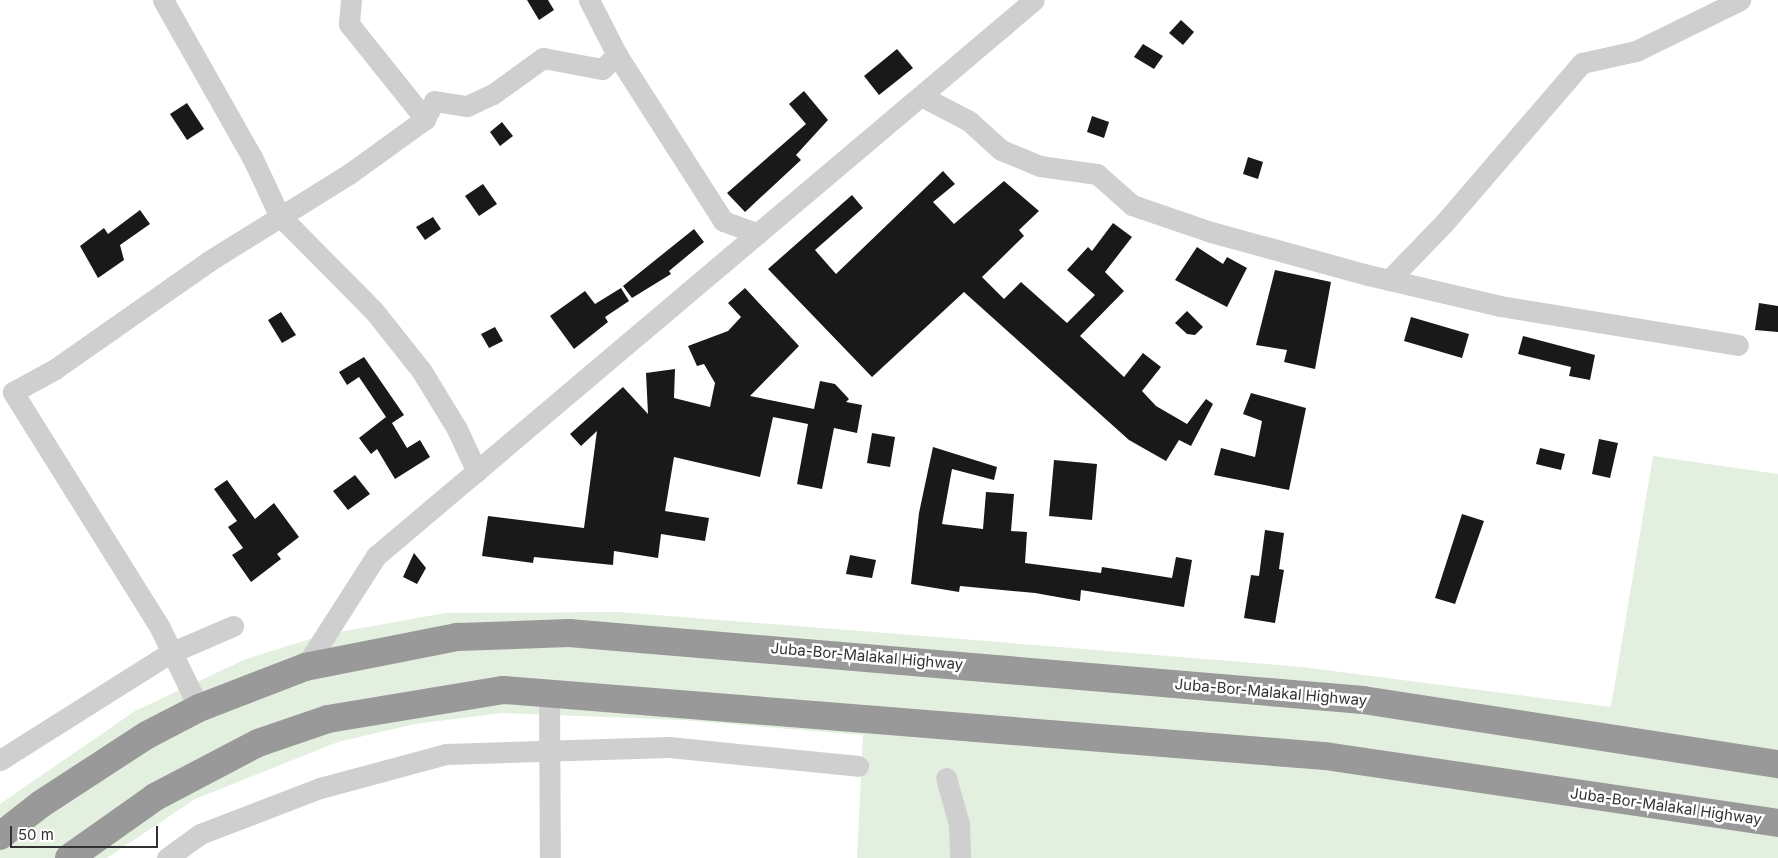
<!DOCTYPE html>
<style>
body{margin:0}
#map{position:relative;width:1778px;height:858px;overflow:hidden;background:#fff;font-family:Inter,sans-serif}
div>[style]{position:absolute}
.green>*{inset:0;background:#e3efdf}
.building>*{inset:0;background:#191919}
.street>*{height:21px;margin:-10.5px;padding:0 10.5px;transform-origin:10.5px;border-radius:10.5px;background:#cfcfcf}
.highway>*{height:28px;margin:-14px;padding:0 14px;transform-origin:14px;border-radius:14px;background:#999}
span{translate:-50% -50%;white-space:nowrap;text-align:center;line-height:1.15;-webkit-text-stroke:5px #fff;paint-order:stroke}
.street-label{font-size:15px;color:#323232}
.scale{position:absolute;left:10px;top:826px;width:148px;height:22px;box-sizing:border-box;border:2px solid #323232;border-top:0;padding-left:6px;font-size:15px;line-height:18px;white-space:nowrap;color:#323232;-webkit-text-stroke:4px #fff;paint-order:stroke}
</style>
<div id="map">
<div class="green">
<div style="clip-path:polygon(1653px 456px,1778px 474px,1778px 858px,857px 858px,863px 735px,682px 720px,502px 713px,415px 724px,338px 742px,195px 799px,107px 858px,0 858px,0 804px,135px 711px,246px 659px,323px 635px,445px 613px,618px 612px,962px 639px,1302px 667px,1611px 707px)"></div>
</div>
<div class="building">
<div style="clip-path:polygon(527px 0,548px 0,554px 10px,539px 20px)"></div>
<div style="clip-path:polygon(1181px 20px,1194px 32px,1183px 45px,1169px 33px)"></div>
<div style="clip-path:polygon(1143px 44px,1163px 56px,1154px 69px,1134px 57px)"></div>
<div style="clip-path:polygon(897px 49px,913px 68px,879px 95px,864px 76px)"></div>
<div style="clip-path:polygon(804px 91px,828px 120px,796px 155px,801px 160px,745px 212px,727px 193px,806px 124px,789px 104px)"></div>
<div style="clip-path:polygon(187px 103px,204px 129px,187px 140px,170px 114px)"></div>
<div style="clip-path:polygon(1092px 116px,1109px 122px,1104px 138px,1087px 132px)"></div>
<div style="clip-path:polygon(502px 122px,513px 136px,500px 146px,490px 132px)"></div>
<div style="clip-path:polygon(1248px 157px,1263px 162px,1258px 179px,1243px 174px)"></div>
<div style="clip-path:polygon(943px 171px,955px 184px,933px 202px,954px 224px,1004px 181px,1039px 211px,1019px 230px,1024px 236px,982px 277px,1004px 299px,1021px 282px,1067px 323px,1095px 295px,1067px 270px,1088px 247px,1092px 251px,1113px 223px,1132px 237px,1105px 272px,1124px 291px,1080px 336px,1124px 377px,1143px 353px,1161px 367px,1142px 391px,1156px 406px,1187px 424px,1206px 399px,1213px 404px,1191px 446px,1179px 440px,1166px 461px,1129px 440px,964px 292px,872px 377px,768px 269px,852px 195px,863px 208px,815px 250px,836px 274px)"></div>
<div style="clip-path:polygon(483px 184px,497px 204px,479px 216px,465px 196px)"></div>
<div style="clip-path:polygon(140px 210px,150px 224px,120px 245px,124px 260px,98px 278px,80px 246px,104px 228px,108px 234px)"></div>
<div style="clip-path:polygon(433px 217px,441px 229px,425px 240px,416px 227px)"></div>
<div style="clip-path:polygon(694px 229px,704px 242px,669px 271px,671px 274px,632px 298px,623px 286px)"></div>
<div style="clip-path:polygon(1197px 247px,1223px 264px,1227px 257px,1247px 268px,1227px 307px,1175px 280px)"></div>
<div style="clip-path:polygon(1275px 270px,1331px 282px,1315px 369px,1284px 362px,1287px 350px,1256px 345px)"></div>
<div style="clip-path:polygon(621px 288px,629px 301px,605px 317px,608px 322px,574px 349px,550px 316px,585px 291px,595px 304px)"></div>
<div style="clip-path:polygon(745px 288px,799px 346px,750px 396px,814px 409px,820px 381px,835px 384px,849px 399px,846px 402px,862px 405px,857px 433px,834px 428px,822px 489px,797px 484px,808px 424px,773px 417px,760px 477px,674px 457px,665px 511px,709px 518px,705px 541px,661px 534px,658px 558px,614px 551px,613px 565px,534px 557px,533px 563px,482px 556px,488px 516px,584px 528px,597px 431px,581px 446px,570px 434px,623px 387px,648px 414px,646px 373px,675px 369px,674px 398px,710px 407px,715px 383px,704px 364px,697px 366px,688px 346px,728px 331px,741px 317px,728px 303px)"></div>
<div style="clip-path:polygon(1759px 303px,1778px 306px,1778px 332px,1755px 330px)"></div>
<div style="clip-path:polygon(1187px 311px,1203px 327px,1195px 335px,1187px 334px,1175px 323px)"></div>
<div style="clip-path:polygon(281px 312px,296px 335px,282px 343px,268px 320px)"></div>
<div style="clip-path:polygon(1411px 317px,1469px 334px,1462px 358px,1404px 341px)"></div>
<div style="clip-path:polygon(495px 327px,503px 341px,489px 348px,481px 334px)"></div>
<div style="clip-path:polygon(1523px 336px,1595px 355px,1590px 380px,1569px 376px,1571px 367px,1518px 354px)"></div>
<div style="clip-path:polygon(364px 357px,404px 415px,392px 423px,407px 448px,420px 440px,430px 457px,395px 479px,377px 449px,371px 454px,359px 438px,386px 417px,359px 377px,347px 385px,339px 372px)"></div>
<div style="clip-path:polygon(1251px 393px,1306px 408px,1289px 490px,1214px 475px,1221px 448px,1255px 457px,1262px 421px,1243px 414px)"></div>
<div style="clip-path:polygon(872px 433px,895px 437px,890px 467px,867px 463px)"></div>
<div style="clip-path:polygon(1599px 439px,1618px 443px,1610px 478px,1592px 474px)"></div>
<div style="clip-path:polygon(933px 447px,997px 467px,994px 480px,952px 469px,942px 524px,983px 529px,986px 492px,1014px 494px,1011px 531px,1027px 532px,1025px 563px,1101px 573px,1102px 567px,1172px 578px,1176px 557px,1192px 560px,1184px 607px,1081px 590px,1080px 601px,1035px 593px,960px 586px,959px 592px,911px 584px,919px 513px)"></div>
<div style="clip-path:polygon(1540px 448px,1565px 454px,1561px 470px,1536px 464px)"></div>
<div style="clip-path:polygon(1054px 460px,1097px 464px,1092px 520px,1049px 516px)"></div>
<div style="clip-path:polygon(355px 475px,370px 494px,348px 510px,333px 491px)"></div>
<div style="clip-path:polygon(227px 480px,255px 519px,274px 503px,299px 537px,277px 554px,281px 559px,251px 582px,232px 555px,243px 548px,228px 527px,237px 521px,214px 489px)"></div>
<div style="clip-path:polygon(1462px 514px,1484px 521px,1455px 604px,1435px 598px)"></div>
<div style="clip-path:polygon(1265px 530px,1284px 533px,1279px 569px,1284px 570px,1275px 623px,1244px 618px,1251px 575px,1259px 576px)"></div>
<div style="clip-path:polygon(414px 553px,426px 568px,417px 584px,403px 577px)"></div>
<div style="clip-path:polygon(850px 555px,876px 560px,872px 578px,846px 574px)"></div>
</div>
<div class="street">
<div style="left:163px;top:0;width:180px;rotate:60.5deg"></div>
<div style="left:252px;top:157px;width:64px;rotate:65deg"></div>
<div style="left:279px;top:215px;width:135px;rotate:45.3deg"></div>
<div style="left:374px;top:311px;width:75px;rotate:51.5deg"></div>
<div style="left:421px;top:370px;width:69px;rotate:58.6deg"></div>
<div style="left:457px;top:429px;width:47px;rotate:65.1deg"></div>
<div style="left:351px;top:0;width:24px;rotate:95deg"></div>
<div style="left:349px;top:24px;width:122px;rotate:51.3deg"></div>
<div style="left:425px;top:119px;width:20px;rotate:-63deg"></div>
<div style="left:434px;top:101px;width:33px;rotate:9deg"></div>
<div style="left:467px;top:106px;width:29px;rotate:-25deg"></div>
<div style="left:493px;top:94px;width:62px;rotate:-35.8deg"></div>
<div style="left:543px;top:58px;width:60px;rotate:10.6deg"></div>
<div style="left:602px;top:69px;width:21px;rotate:-43deg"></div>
<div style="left:617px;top:55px;width:197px;rotate:57.4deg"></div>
<div style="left:723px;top:221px;width:37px;rotate:20deg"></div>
<div style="left:589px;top:0;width:62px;rotate:63deg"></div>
<div style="left:921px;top:96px;width:54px;rotate:27.5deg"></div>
<div style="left:969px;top:121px;width:43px;rotate:42.2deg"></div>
<div style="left:1001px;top:150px;width:42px;rotate:22.3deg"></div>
<div style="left:1040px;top:166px;width:58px;rotate:8deg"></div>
<div style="left:1097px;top:174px;width:47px;rotate:41.5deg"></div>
<div style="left:1132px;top:205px;width:83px;rotate:18.9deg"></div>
<div style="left:1211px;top:232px;width:163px;rotate:15.3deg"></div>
<div style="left:1368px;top:275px;width:136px;rotate:13.2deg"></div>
<div style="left:1500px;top:306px;width:241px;rotate:9.3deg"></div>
<div style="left:1389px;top:280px;width:81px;rotate:-46deg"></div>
<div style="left:1445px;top:222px;width:210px;rotate:-49.3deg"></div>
<div style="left:1582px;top:63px;width:55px;rotate:-12.5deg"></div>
<div style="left:1636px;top:51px;width:116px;rotate:-26.1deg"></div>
<div style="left:305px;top:667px;width:132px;rotate:-57.4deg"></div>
<div style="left:376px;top:556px;width:861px;rotate:-40.2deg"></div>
<div style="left:549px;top:692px;width:166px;rotate:89.7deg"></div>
<div style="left:199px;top:708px;width:91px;rotate:-116deg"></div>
<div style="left:159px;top:626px;width:276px;rotate:-122deg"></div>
<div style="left:13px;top:392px;width:48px;rotate:-28.7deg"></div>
<div style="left:55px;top:369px;width:188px;rotate:-35deg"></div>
<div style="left:209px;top:261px;width:165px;rotate:-31.9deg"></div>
<div style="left:349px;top:174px;width:94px;rotate:-35.9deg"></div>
<div style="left:0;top:760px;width:199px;rotate:-32.2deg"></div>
<div style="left:168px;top:654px;width:71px;rotate:-23.3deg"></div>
<div style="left:946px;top:778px;width:48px;rotate:74.2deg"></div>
<div style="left:959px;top:824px;width:34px;rotate:88deg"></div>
<div style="left:167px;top:858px;width:41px;rotate:-36deg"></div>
<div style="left:200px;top:834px;width:129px;rotate:-21deg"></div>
<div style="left:320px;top:788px;width:131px;rotate:-15.1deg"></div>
<div style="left:446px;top:754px;width:223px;rotate:-1.8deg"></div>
<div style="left:669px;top:747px;width:190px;rotate:5.7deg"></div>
</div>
<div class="highway">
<div style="left:0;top:836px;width:52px;rotate:-38deg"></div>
<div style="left:41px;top:804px;width:126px;rotate:-33.1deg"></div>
<div style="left:147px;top:735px;width:59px;rotate:-27.4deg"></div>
<div style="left:199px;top:708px;width:114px;rotate:-21.1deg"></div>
<div style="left:305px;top:667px;width:155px;rotate:-11.2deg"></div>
<div style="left:457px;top:637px;width:112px;rotate:-2deg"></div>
<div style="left:569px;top:633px;width:797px;rotate:4.82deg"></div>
<div style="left:1363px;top:700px;width:420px;rotate:8.8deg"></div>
<div style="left:69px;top:858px;width:105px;rotate:-35.3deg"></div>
<div style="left:155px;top:797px;width:116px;rotate:-27.7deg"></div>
<div style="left:258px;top:743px;width:74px;rotate:-18.9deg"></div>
<div style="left:328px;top:719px;width:178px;rotate:-9.4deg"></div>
<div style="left:504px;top:690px;width:824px;rotate:4.6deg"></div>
<div style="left:1325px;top:756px;width:458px;rotate:8.4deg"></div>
</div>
<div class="street-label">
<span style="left:867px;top:656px;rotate:5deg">Juba-Bor-Malakal Highway</span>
<span style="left:1271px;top:692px;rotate:5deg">Juba-Bor-Malakal Highway</span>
<span style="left:1666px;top:806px;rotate:8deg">Juba-Bor-Malakal Highway</span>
</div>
<div class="scale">50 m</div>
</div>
